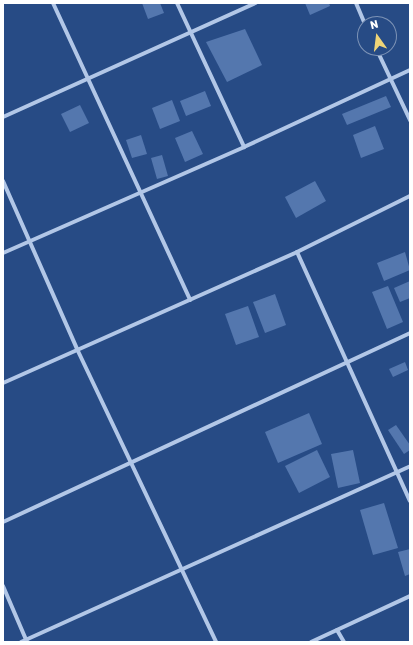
<!DOCTYPE html>
<style>
body{margin:0}
#map{position:relative;width:413px;height:645px;overflow:hidden;background:#274b85;font-family:Rubik,sans-serif}
div>[style]{position:absolute}
.building>*{inset:0;background:#5477ae}
.minor>*{height:4px;margin:-2px;padding:0 2px;transform-origin:2px;border-radius:2px;background:#b2c7e7}
span{translate:-50% -50%;white-space:nowrap;text-align:center;line-height:1.15;-webkit-text-stroke:3px #274b85;paint-order:stroke}
.frame{position:absolute;inset:0;border:4px solid #fff;pointer-events:none}
.north{position:absolute;left:357px;top:16px;width:40px;height:40px;box-sizing:border-box;background:#274b85;border:1px solid #7d93b6;border-radius:50%;rotate:346deg;font-size:11px;font-weight:700;line-height:16px;text-align:center;color:#fff}
.north::after{content:'';display:block;margin:auto;width:14px;height:18px;background:#efd477;clip-path:polygon(50% 0,100% 100%,50% 72%,0 100%)}
</style>
<div id="map">
<div class="building">
<div style="clip-path:polygon(142px 3px,160px 3px,164px 13px,148px 19px)"></div>
<div style="clip-path:polygon(305px 3px,329px 3px,330px 6px,310px 15px)"></div>
<div style="clip-path:polygon(245px 29px,262px 65px,227px 82px,206px 42px)"></div>
<div style="clip-path:polygon(205px 91px,211px 106px,186px 116px,180px 101px)"></div>
<div style="clip-path:polygon(386px 96px,391px 107px,347px 125px,342px 114px)"></div>
<div style="clip-path:polygon(172px 100px,180px 121px,160px 129px,152px 108px)"></div>
<div style="clip-path:polygon(80px 105px,89px 123px,70px 132px,61px 114px)"></div>
<div style="clip-path:polygon(375px 126px,384px 149px,361px 158px,353px 135px)"></div>
<div style="clip-path:polygon(192px 131px,203px 154px,185px 162px,175px 138px)"></div>
<div style="clip-path:polygon(141px 135px,147px 154px,132px 158px,126px 140px)"></div>
<div style="clip-path:polygon(162px 155px,168px 176px,157px 179px,151px 158px)"></div>
<div style="clip-path:polygon(315px 181px,326px 201px,296px 218px,285px 197px)"></div>
<div style="clip-path:polygon(405px 252px,410px 270px,384px 281px,377px 263px)"></div>
<div style="clip-path:polygon(410px 281px,410px 298px,400px 302px,394px 288px)"></div>
<div style="clip-path:polygon(388px 286px,403px 322px,387px 329px,372px 292px)"></div>
<div style="clip-path:polygon(275px 294px,286px 325px,265px 333px,253px 302px)"></div>
<div style="clip-path:polygon(248px 306px,259px 337px,236px 345px,225px 314px)"></div>
<div style="clip-path:polygon(405px 362px,408px 370px,393px 377px,389px 369px)"></div>
<div style="clip-path:polygon(309px 413px,322px 444px,278px 463px,265px 432px)"></div>
<div style="clip-path:polygon(396px 425px,410px 445px,410px 450px,404px 454px,388px 430px)"></div>
<div style="clip-path:polygon(317px 450px,330px 477px,299px 493px,285px 466px)"></div>
<div style="clip-path:polygon(353px 450px,360px 483px,338px 488px,331px 454px)"></div>
<div style="clip-path:polygon(384px 503px,398px 548px,373px 555px,360px 510px)"></div>
<div style="clip-path:polygon(410px 549px,410px 574px,405px 576px,398px 552px)"></div>
</div>
<div class="minor">
<div style="left:53px;top:3px;width:327px;rotate:65.2deg"></div>
<div style="left:177px;top:3px;width:159px;rotate:65deg"></div>
<div style="left:356px;top:3px;width:23px;rotate:67deg"></div>
<div style="left:376px;top:48px;width:80px;rotate:64.7deg"></div>
<div style="left:3px;top:117px;width:277px;rotate:-24.3deg"></div>
<div style="left:3px;top:181px;width:184px;rotate:66.2deg"></div>
<div style="left:77px;top:349px;width:324px;rotate:64.6deg"></div>
<div style="left:297px;top:252px;width:273px;rotate:65.6deg"></div>
<div style="left:3px;top:253px;width:263px;rotate:-23.7deg"></div>
<div style="left:244px;top:147px;width:183px;rotate:-24.9deg"></div>
<div style="left:3px;top:383px;width:322px;rotate:-24deg"></div>
<div style="left:297px;top:252px;width:126px;rotate:-26.4deg"></div>
<div style="left:3px;top:522px;width:449px;rotate:-24.9deg"></div>
<div style="left:3px;top:586px;width:61px;rotate:66.8deg"></div>
<div style="left:337px;top:630px;width:14px;rotate:60deg"></div>
<div style="left:21px;top:642px;width:427px;rotate:-24.3deg"></div>
<div style="left:311px;top:642px;width:109px;rotate:-24.9deg"></div>
</div>
<div class="frame"></div>
<div class="north">N</div>
</div>
